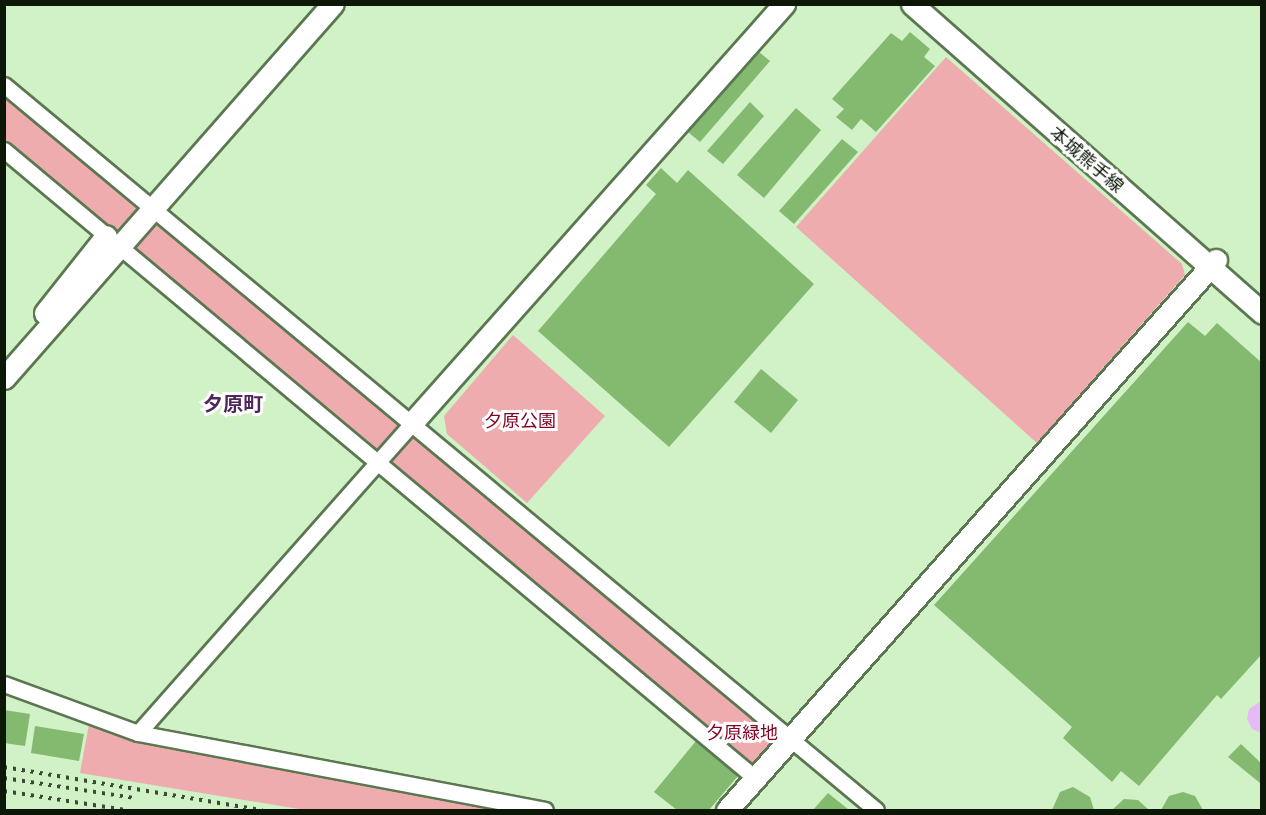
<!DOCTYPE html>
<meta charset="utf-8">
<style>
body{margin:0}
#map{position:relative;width:1266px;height:815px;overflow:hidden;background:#d1f1c6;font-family:Manrope,"Noto Sans JP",sans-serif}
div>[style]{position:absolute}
.green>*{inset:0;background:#eeacae}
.water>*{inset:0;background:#e6baf6}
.building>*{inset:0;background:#83ba6f}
.roads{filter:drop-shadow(2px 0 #5b7751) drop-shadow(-2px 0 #5b7751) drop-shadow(0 2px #5b7751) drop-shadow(0 -2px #5b7751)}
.street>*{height:15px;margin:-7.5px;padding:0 7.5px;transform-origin:7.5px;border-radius:7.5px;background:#fff}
.secondary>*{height:21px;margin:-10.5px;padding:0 10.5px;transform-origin:10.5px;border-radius:10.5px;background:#fff}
.rail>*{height:4px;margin-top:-2px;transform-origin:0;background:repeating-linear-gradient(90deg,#3a4a35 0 3px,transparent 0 9px)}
span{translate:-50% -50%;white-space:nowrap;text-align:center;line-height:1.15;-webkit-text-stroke:6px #fff;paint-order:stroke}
.street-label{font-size:18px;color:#0c1708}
.park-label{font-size:18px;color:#7e0523}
.neighbourhood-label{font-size:20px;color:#4e265b;font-weight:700}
.frame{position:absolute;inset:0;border:6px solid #0c1708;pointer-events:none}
</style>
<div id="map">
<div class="green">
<div style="clip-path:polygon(946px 57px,1182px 264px,1185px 275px,1037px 443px,796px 227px)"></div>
<div style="clip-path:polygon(4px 92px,772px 732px,774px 742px,755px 764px,750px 764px,5px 141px)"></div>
<div style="clip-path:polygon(513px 335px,605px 416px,527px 503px,447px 434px,444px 416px)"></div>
<div style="clip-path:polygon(89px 724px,134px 738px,497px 810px,305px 810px,80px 773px)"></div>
</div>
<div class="water">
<div style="clip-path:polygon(1261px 701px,1262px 701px,1261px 733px,1252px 729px,1247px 719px,1249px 709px)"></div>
</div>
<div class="building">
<div style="clip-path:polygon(910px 32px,930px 49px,924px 57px,935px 66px,876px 132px,861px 119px,852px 130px,836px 117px,844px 109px,832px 99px,891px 33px,902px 41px)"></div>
<div style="clip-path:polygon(759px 52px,770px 61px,700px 142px,688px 132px)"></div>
<div style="clip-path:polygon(750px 102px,764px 116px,723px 164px,707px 151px)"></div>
<div style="clip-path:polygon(796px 108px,821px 130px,764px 198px,737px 175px)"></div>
<div style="clip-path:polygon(842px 139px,858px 152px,794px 224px,779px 211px)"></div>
<div style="clip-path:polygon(661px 168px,677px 183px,688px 170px,814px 284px,669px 447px,538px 331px,656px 194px,646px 185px)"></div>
<div style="clip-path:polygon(1188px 322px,1205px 336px,1217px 323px,1262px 363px,1262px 654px,1221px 699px,1217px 695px,1139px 786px,1121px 771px,1112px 782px,1063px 738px,1072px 727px,934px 605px)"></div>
<div style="clip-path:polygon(761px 369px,798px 400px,771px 433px,734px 402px)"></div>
<div style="clip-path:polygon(4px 710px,30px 714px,25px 746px,4px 743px)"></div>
<div style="clip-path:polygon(35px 726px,84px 734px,79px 761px,31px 753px)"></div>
<div style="clip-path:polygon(696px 741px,738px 776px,709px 810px,677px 810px,654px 792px)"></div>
<div style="clip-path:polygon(1241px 744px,1262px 764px,1260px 783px,1228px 757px)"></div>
<div style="clip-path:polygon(1073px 787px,1090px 797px,1094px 810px,1052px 810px,1060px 792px)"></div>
<div style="clip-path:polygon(1183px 792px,1195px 796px,1203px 810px,1161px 810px,1169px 796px)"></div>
<div style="clip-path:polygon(828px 793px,849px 810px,813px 810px)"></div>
<div style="clip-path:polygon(1124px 799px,1138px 800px,1149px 810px,1112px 810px)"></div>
</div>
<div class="roads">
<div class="street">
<div style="left:4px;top:85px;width:1134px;rotate:39.74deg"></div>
<div style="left:4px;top:150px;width:978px;rotate:39.9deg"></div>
<div style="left:4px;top:684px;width:143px;rotate:20.1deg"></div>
<div style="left:138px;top:733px;width:414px;rotate:10.7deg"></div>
<div style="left:138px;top:733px;width:412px;rotate:-48.5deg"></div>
</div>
<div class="secondary">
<div style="left:912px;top:4px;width:467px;rotate:41.4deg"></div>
<div style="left:45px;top:313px;width:98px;rotate:-51.6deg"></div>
<div style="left:4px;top:378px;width:498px;rotate:-48.7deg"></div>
<div style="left:411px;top:424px;width:562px;rotate:-48.39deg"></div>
<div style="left:727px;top:810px;width:736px;rotate:-48.36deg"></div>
</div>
</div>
<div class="rail">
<div style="left:4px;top:767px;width:262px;rotate:9.5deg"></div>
<div style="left:4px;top:778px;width:133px;rotate:8.7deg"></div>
<div style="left:4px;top:791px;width:123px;rotate:8.9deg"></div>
</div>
<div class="street-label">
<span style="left:1087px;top:159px;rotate:41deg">本城熊手線</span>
</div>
<div class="park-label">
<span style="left:520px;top:420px">夕原公園</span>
<span style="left:742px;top:732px">夕原緑地</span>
</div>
<div class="neighbourhood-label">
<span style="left:233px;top:403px">夕原町</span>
</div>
<div class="frame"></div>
</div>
